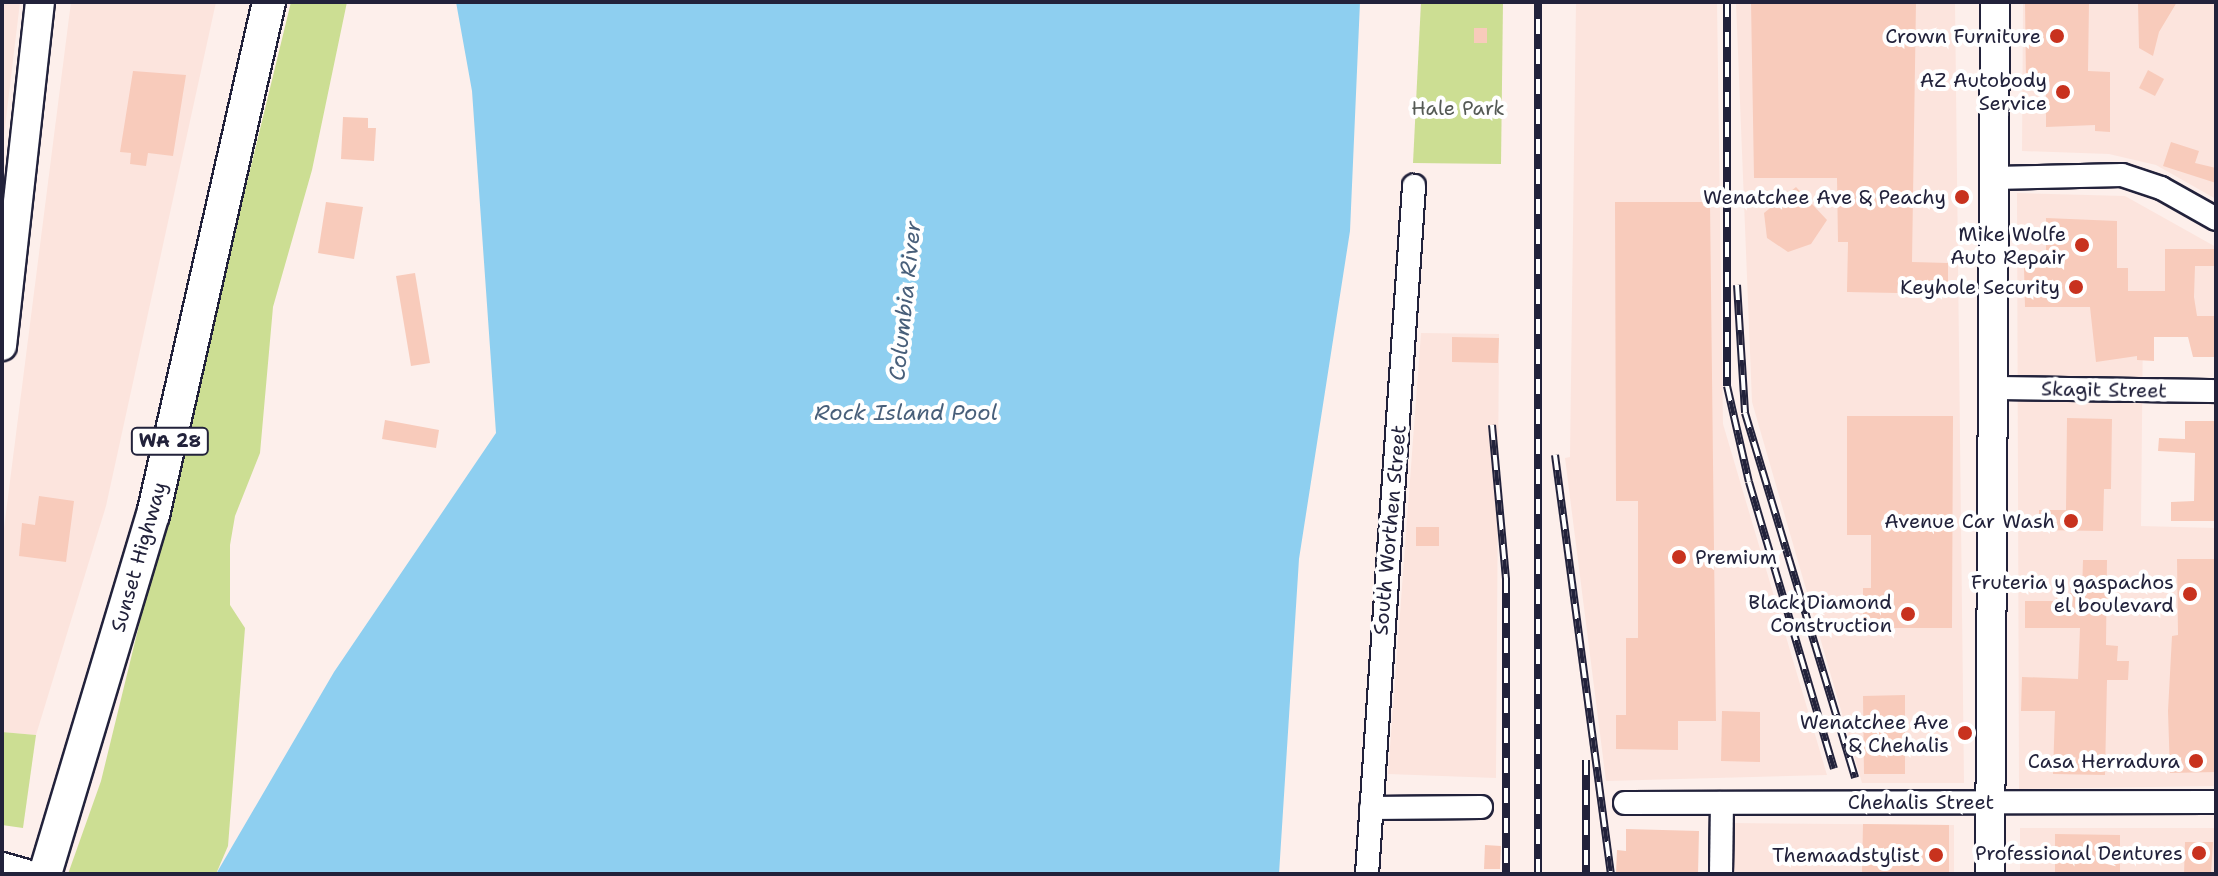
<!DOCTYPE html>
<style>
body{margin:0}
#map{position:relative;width:2218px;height:876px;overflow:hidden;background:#fdefeb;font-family:"Shantell Sans",sans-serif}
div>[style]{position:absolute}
.built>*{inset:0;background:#fce4dd}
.green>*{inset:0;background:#ccde93}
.water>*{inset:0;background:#8ecff0}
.building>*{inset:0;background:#f8cbbb}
.roads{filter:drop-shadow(2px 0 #22223b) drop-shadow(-2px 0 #22223b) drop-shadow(0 2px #22223b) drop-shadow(0 -2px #22223b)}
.minor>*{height:22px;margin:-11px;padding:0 11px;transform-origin:11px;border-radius:11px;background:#fff}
.major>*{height:28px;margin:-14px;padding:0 14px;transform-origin:14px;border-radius:14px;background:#fff}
.highway>*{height:32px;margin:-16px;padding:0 16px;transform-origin:16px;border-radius:16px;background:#fff}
.rail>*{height:8px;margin-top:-4px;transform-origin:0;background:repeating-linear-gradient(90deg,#fff 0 15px,#22223b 0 30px);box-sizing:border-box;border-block:2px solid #22223b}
.dots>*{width:22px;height:22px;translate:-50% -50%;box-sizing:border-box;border:4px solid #fff;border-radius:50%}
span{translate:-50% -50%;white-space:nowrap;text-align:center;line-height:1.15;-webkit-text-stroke:8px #fff;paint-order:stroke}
.shield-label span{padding:2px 6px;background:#fff;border:2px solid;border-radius:6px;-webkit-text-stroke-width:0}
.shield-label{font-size:18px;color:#22223b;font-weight:700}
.poi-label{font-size:20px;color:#22223b}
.right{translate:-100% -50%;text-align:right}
.left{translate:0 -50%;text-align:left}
.park-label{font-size:20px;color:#555a55}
.street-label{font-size:20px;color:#22223b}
.water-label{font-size:22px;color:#485f7a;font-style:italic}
.frame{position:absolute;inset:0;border:4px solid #22223b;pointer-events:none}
</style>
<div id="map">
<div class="built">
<div style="clip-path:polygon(2px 2px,20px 2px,2px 152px)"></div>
<div style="clip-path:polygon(71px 2px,216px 2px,106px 506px,36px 735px,2px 732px,2px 544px)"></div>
<div style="clip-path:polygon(1576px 2px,1717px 2px,1723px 424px,1827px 775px,1606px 781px,1565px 458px,1570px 457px)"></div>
<div style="clip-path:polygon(1736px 2px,1955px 2px,1964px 783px,1862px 783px,1752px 402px)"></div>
<div style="clip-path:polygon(2023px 2px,2216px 2px,2216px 199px,2156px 165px,2109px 154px,2022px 151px)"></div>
<div style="clip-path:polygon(2017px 193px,2125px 196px,2216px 247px,2216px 321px,2143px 321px,2141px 526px,2216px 528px,2216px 786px,2019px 789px)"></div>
<div style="clip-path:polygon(1421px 333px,1499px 334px,1496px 778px,1388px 774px)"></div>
<div style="clip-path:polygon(1729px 823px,1954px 825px,1954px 874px,1729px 874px)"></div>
<div style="clip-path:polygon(2020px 828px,2216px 828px,2216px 874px,2020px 874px)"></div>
</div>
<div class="green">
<div style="clip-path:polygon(291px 2px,347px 2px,312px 170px,273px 307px,260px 453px,235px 516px,230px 545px,230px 605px,245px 628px,228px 846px,216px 874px,68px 874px,101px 781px)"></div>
<div style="clip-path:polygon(1421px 2px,1503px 2px,1501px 164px,1413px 163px)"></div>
<div style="clip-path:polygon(2px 732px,36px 735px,23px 828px,2px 825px)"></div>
</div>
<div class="water">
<div style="clip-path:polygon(456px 2px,1360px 2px,1350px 231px,1299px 559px,1279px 874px,216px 874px,334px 672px,496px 433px,472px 91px)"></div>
</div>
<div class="building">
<div style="clip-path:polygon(1751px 2px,1916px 2px,1912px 262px,1948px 263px,1948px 294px,1847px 292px,1848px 242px,1838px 242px,1837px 178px,1754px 178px)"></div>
<div style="clip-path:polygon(2025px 2px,2089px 2px,2088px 71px,2110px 72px,2110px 132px,2095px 131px,2095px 125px,2046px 127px,2046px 81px,2026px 80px)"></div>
<div style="clip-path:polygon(2138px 2px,2177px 2px,2159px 32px,2153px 56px,2139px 48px)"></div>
<div style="clip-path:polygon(1474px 28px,1487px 28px,1487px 43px,1474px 43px)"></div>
<div style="clip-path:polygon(2148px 70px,2164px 79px,2155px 96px,2139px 88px)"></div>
<div style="clip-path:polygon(133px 71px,186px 75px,173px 156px,148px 153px,146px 166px,130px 164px,131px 153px,120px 152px)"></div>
<div style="clip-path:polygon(343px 117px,368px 118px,368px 128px,376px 128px,374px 161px,341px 159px)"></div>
<div style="clip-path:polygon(2171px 142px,2199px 151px,2195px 163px,2216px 168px,2216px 183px,2163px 166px)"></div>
<div style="clip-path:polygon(1796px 187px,1827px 220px,1811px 244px,1788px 252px,1767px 238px,1764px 213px)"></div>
<div style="clip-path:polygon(326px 202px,363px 207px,354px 259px,318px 253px)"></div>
<div style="clip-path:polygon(1615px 202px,1710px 202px,1716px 721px,1678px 721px,1678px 750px,1616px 749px,1616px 715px,1626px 715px,1626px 638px,1638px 638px,1638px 501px,1616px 501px)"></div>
<div style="clip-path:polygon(2046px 218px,2117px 221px,2117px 268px,2128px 268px,2128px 291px,2165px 291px,2165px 249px,2216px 249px,2216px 266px,2195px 266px,2194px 297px,2197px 316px,2216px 316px,2216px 357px,2193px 357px,2188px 337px,2154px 337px,2154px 361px,2137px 360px,2137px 356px,2096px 362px,2090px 307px,2025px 307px,2024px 268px,2046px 268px)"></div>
<div style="clip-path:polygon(415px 273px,430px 363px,411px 366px,396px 276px)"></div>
<div style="clip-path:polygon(1452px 337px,1499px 338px,1498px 363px,1452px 362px)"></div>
<div style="clip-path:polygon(1847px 416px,1953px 416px,1952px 628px,1863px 628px,1863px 588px,1871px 588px,1871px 535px,1847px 535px)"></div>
<div style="clip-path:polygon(2067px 418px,2112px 419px,2111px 489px,2104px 489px,2103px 531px,2039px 530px,2039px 510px,2066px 510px)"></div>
<div style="clip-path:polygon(385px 420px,439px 430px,436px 448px,382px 439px)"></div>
<div style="clip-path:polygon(2185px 421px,2216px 421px,2215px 521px,2171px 521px,2171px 502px,2194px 501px,2195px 453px,2158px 451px,2159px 438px,2185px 439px)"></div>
<div style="clip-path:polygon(39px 496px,74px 501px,66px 562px,19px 556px,22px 523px,35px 525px)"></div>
<div style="clip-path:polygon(1416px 527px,1439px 527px,1439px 546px,1416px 546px)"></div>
<div style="clip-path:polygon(2177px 559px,2216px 559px,2216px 772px,2170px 773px,2168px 711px,2172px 636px,2178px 635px)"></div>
<div style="clip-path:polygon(2083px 560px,2107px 560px,2106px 645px,2118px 646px,2117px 661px,2129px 661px,2128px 680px,2107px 680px,2105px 775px,2053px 774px,2055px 711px,2021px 711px,2022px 677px,2078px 679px,2080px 628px,2025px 628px,2025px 601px,2056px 601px,2056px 593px,2082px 593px)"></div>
<div style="clip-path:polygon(1905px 695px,1905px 774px,1864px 774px,1863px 696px)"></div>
<div style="clip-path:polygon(1722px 711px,1760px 712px,1760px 762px,1721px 761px)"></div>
<div style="clip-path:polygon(1863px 824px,1949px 825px,1949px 874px,1862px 874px)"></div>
<div style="clip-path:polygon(1626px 829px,1699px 831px,1698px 874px,1616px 874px,1617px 850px,1626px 851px)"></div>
<div style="clip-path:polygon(2055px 834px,2120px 835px,2120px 874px,2055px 874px)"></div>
<div style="clip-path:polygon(2185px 842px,2213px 842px,2211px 874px,2184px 874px)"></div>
<div style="clip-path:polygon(1485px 845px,1501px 846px,1500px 869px,1484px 869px)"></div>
</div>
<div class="roads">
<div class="minor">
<div style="left:1995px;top:178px;width:127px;rotate:-1.4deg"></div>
<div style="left:2122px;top:175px;width:41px;rotate:18.4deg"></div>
<div style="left:2161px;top:188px;width:63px;rotate:29.4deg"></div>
<div style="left:1992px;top:388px;width:224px;rotate:0.8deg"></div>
<div style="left:1625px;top:803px;width:591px;rotate:-0.1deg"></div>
<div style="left:1371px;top:808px;width:110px;rotate:-0.5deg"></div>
<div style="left:1367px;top:874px;width:690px;rotate:-86.09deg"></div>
<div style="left:1721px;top:874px;width:71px;rotate:-89.2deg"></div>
</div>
<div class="major">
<div style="left:2px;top:346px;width:346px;rotate:-83.7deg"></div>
<div style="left:2px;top:867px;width:25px;rotate:16deg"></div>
<div style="left:1990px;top:874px;width:872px;rotate:-89.67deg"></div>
</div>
<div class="highway">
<div style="left:45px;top:874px;width:375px;rotate:-73.3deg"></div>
<div style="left:153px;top:515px;width:526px;rotate:-77.26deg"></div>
</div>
</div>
<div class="rail">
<div style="left:1727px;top:2px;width:384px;rotate:90deg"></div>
<div style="left:1727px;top:386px;width:98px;rotate:77.1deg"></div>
<div style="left:1749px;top:482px;width:299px;rotate:73.5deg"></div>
<div style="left:1737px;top:285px;width:128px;rotate:86.4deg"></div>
<div style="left:1745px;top:413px;width:381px;rotate:73.2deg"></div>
<div style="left:1492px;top:425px;width:154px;rotate:84.8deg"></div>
<div style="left:1506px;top:578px;width:296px;rotate:90deg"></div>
<div style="left:1555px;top:455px;width:423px;rotate:82.4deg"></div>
<div style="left:1586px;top:760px;width:114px;rotate:90deg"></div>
<div style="left:1538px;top:874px;width:872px;rotate:-90deg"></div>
</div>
<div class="dots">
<div style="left:2057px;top:36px;background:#c8321e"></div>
<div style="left:2063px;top:92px;background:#c8321e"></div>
<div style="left:1962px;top:197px;background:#c8321e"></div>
<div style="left:2082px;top:245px;background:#c8321e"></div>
<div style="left:2076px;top:287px;background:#c8321e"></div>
<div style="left:2071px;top:521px;background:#c8321e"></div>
<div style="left:1679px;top:557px;background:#c8321e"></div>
<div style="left:2190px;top:594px;background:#c8321e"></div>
<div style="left:1908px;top:614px;background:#c8321e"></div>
<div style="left:1965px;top:733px;background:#c8321e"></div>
<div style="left:2196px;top:761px;background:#c8321e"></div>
<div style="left:2199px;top:853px;background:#c8321e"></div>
<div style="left:1936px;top:855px;background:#c8321e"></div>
</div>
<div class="shield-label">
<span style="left:170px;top:441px">WA 28</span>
</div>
<div class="poi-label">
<span class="right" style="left:2041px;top:36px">Crown Furniture</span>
<span class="right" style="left:2047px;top:92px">AZ Autobody<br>Service</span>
<span class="right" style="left:1946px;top:197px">Wenatchee Ave &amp; Peachy</span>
<span class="right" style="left:2066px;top:246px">Mike Wolfe<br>Auto Repair</span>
<span class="right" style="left:2060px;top:287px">Keyhole Security</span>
<span class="right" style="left:2055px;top:521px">Avenue Car Wash</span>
<span class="left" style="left:1695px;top:557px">Premium</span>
<span class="right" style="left:2174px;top:594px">Fruteria y gaspachos<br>el boulevard</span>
<span class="right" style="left:1892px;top:614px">Black Diamond<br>Construction</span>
<span class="right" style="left:1949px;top:734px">Wenatchee Ave<br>&amp; Chehalis</span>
<span class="right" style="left:2180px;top:761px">Casa Herradura</span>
<span class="right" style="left:2183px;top:853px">Professional Dentures</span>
<span class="right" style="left:1920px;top:855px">Themaadstylist</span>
</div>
<div class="park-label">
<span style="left:1458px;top:108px">Hale Park</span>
</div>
<div class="street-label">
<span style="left:2104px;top:390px;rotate:1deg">Skagit Street</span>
<span style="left:1390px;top:530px;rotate:-85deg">South Worthen Street</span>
<span style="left:139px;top:557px;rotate:-74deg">Sunset Highway</span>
<span style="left:1921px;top:802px">Chehalis Street</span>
</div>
<div class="water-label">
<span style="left:905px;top:301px;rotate:-84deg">Columbia River</span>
<span style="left:906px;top:413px">Rock Island Pool</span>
</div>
<div class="frame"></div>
</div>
